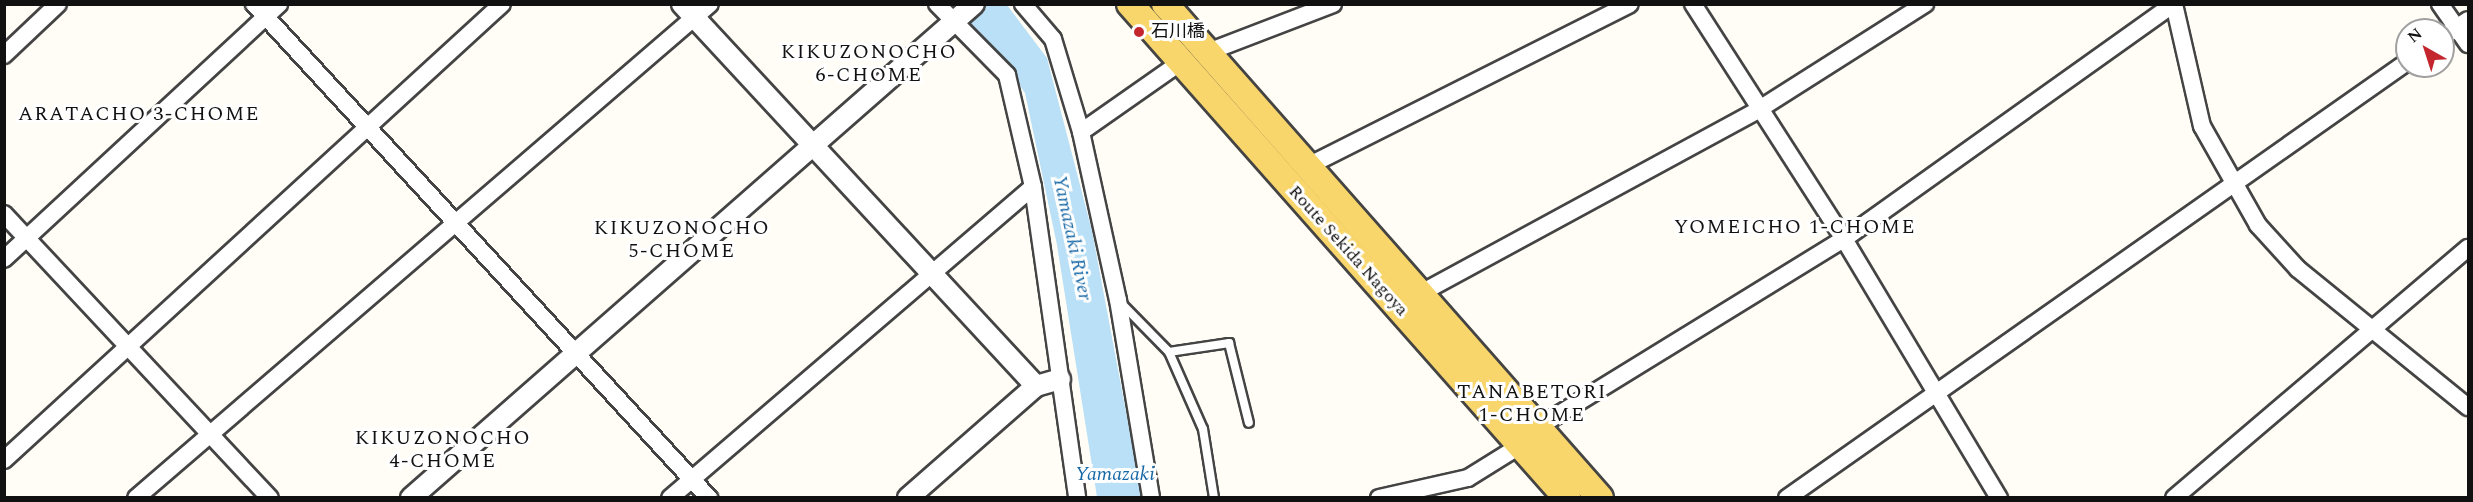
<!DOCTYPE html>
<meta charset="utf-8">
<style>
body{margin:0}
#map{position:relative;width:2473px;height:502px;overflow:hidden;background:#fffdf5;font-family:Spectral,"Noto Sans JP",serif}
div>[style]{position:absolute}
.water>*{inset:0;background:#b9e0f7}
.roads{filter:drop-shadow(2px 0 #444) drop-shadow(-2px 0 #444) drop-shadow(0 2px #444) drop-shadow(0 -2px #444)}
.service>*{height:8px;margin:-4px;padding:0 4px;transform-origin:4px;border-radius:4px;background:#fff}
.minor>*{height:16px;margin:-8px;padding:0 8px;transform-origin:8px;border-radius:8px;background:#fff}
.tertiary>*{height:20px;margin:-10px;padding:0 10px;transform-origin:10px;border-radius:10px;background:#fff}
.primary>*{height:26px;margin:-13px;padding:0 13px;transform-origin:13px;border-radius:13px;background:#f9d66b}
.dots>*{width:16px;height:16px;translate:-50% -50%;box-sizing:border-box;border:3px solid #fff;border-radius:50%}
span{translate:-50% -50%;white-space:nowrap;text-align:center;line-height:1.15;-webkit-text-stroke:6px #fff;paint-order:stroke}
.poi-label{font-size:18px;color:#111}
.left{translate:0 -50%;text-align:left}
.street-label{font-size:18px;color:#111}
.neighbourhood-label{font-size:20px;color:#111;letter-spacing:1.5px}
.water-label{font-size:20px;color:#1768a6;font-style:italic}
.frame{position:absolute;inset:0;border:6px solid #111;pointer-events:none}
.north{position:absolute;left:2395px;top:18px;width:60px;height:60px;box-sizing:border-box;background:#fff;border:2px solid #a0a0a0;border-radius:50%;rotate:321deg;font-size:16px;font-weight:700;line-height:24px;text-align:center;color:#111}
.north::after{content:'';display:block;margin:auto;width:21px;height:27px;background:#c4262e;clip-path:polygon(50% 0,100% 100%,50% 72%,0 100%)}
</style>
<div id="map">
<div class="water">
<div style="clip-path:polygon(950px 5px,1007px 5px,1047px 58px,1092px 231px,1142px 497px,1097px 497px,1057px 245px,1025px 93px,999px 55px)"></div>
</div>
<div class="roads">
<div class="service">
<div style="left:1121px;top:303px;width:69px;rotate:45.6deg"></div>
<div style="left:1169px;top:352px;width:84px;rotate:66.2deg"></div>
<div style="left:1203px;top:429px;width:70px;rotate:80.9deg"></div>
<div style="left:1169px;top:352px;width:61px;rotate:-8.5deg"></div>
<div style="left:1229px;top:343px;width:82px;rotate:76deg"></div>
</div>
<div class="minor">
<div style="left:254px;top:4px;width:672px;rotate:47.35deg"></div>
<div style="left:937px;top:4px;width:100px;rotate:45.4deg"></div>
<div style="left:1007px;top:75px;width:115px;rotate:76.9deg"></div>
<div style="left:1033px;top:187px;width:314px;rotate:81.9deg"></div>
<div style="left:1023px;top:4px;width:46px;rotate:49.4deg"></div>
<div style="left:1053px;top:39px;width:97px;rotate:73.2deg"></div>
<div style="left:1081px;top:132px;width:172px;rotate:77.6deg"></div>
<div style="left:1118px;top:300px;width:201px;rotate:80.5deg"></div>
<div style="left:1693px;top:4px;width:279px;rotate:57.3deg"></div>
<div style="left:1844px;top:239px;width:302px;rotate:59.1deg"></div>
<div style="left:2174px;top:4px;width:125px;rotate:77.1deg"></div>
<div style="left:2202px;top:126px;width:114px;rotate:60.5deg"></div>
<div style="left:2258px;top:225px;width:59px;rotate:47.7deg"></div>
<div style="left:2298px;top:269px;width:219px;rotate:39.1deg"></div>
<div style="left:2440px;top:4px;width:49px;rotate:55deg"></div>
<div style="left:2443px;top:37px;width:30px;rotate:-34deg"></div>
<div style="left:1208px;top:52px;width:134px;rotate:-21deg"></div>
<div style="left:4px;top:55px;width:74px;rotate:-43.4deg"></div>
<div style="left:1081px;top:132px;width:122px;rotate:-35deg"></div>
<div style="left:1308px;top:166px;width:360px;rotate:-26.7deg"></div>
<div style="left:4px;top:214px;width:389px;rotate:46.9deg"></div>
<div style="left:4px;top:259px;width:375px;rotate:-42.8deg"></div>
<div style="left:1412px;top:298px;width:394px;rotate:-28.5deg"></div>
<div style="left:1758px;top:110px;width:198px;rotate:-32.4deg"></div>
<div style="left:4px;top:460px;width:675px;rotate:-42.48deg"></div>
<div style="left:136px;top:498px;width:757px;rotate:-40.72deg"></div>
<div style="left:670px;top:498px;width:478px;rotate:-40.6deg"></div>
<div style="left:1379px;top:498px;width:91px;rotate:-12.7deg"></div>
<div style="left:1468px;top:478px;width:62px;rotate:-31.9deg"></div>
<div style="left:1521px;top:445px;width:25px;rotate:-47deg"></div>
<div style="left:1538px;top:427px;width:359px;rotate:-31.6deg"></div>
<div style="left:1844px;top:239px;width:404px;rotate:-35.5deg"></div>
<div style="left:1787px;top:498px;width:758px;rotate:-35.12deg"></div>
<div style="left:2174px;top:498px;width:386px;rotate:-40.4deg"></div>
</div>
<div class="tertiary">
<div style="left:682px;top:4px;width:521px;rotate:47.18deg"></div>
<div style="left:411px;top:498px;width:749px;rotate:-41.27deg"></div>
<div style="left:908px;top:498px;width:170px;rotate:-41.2deg"></div>
<div style="left:1036px;top:386px;width:25px;rotate:-16deg"></div>
</div>
<div class="primary">
<div style="left:1130px;top:4px;width:660px;rotate:48.5deg"></div>
<div style="left:1165px;top:4px;width:658px;rotate:48.63deg"></div>
</div>
</div>
<div class="dots">
<div style="left:1139px;top:32px;background:#c4262e"></div>
</div>
<div class="poi-label">
<span class="left" style="left:1151px;top:32px">石川橋</span>
</div>
<div class="street-label">
<span style="left:1348px;top:251px;rotate:48deg">Route Sekida Nagoya</span>
</div>
<div class="neighbourhood-label">
<span style="left:869px;top:64px">KIKUZONOCHO<br>6-CHOME</span>
<span style="left:139px;top:114px">ARATACHO 3-CHOME</span>
<span style="left:1795px;top:227px">YOMEICHO 1-CHOME</span>
<span style="left:682px;top:240px">KIKUZONOCHO<br>5-CHOME</span>
<span style="left:1532px;top:404px">TANABETORI<br>1-CHOME</span>
<span style="left:443px;top:450px">KIKUZONOCHO<br>4-CHOME</span>
</div>
<div class="water-label">
<span style="left:1072px;top:238px;rotate:78deg">Yamazaki River</span>
<span style="left:1115px;top:474px">Yamazaki</span>
</div>
<div class="frame"></div>
<div class="north">N</div>
</div>
